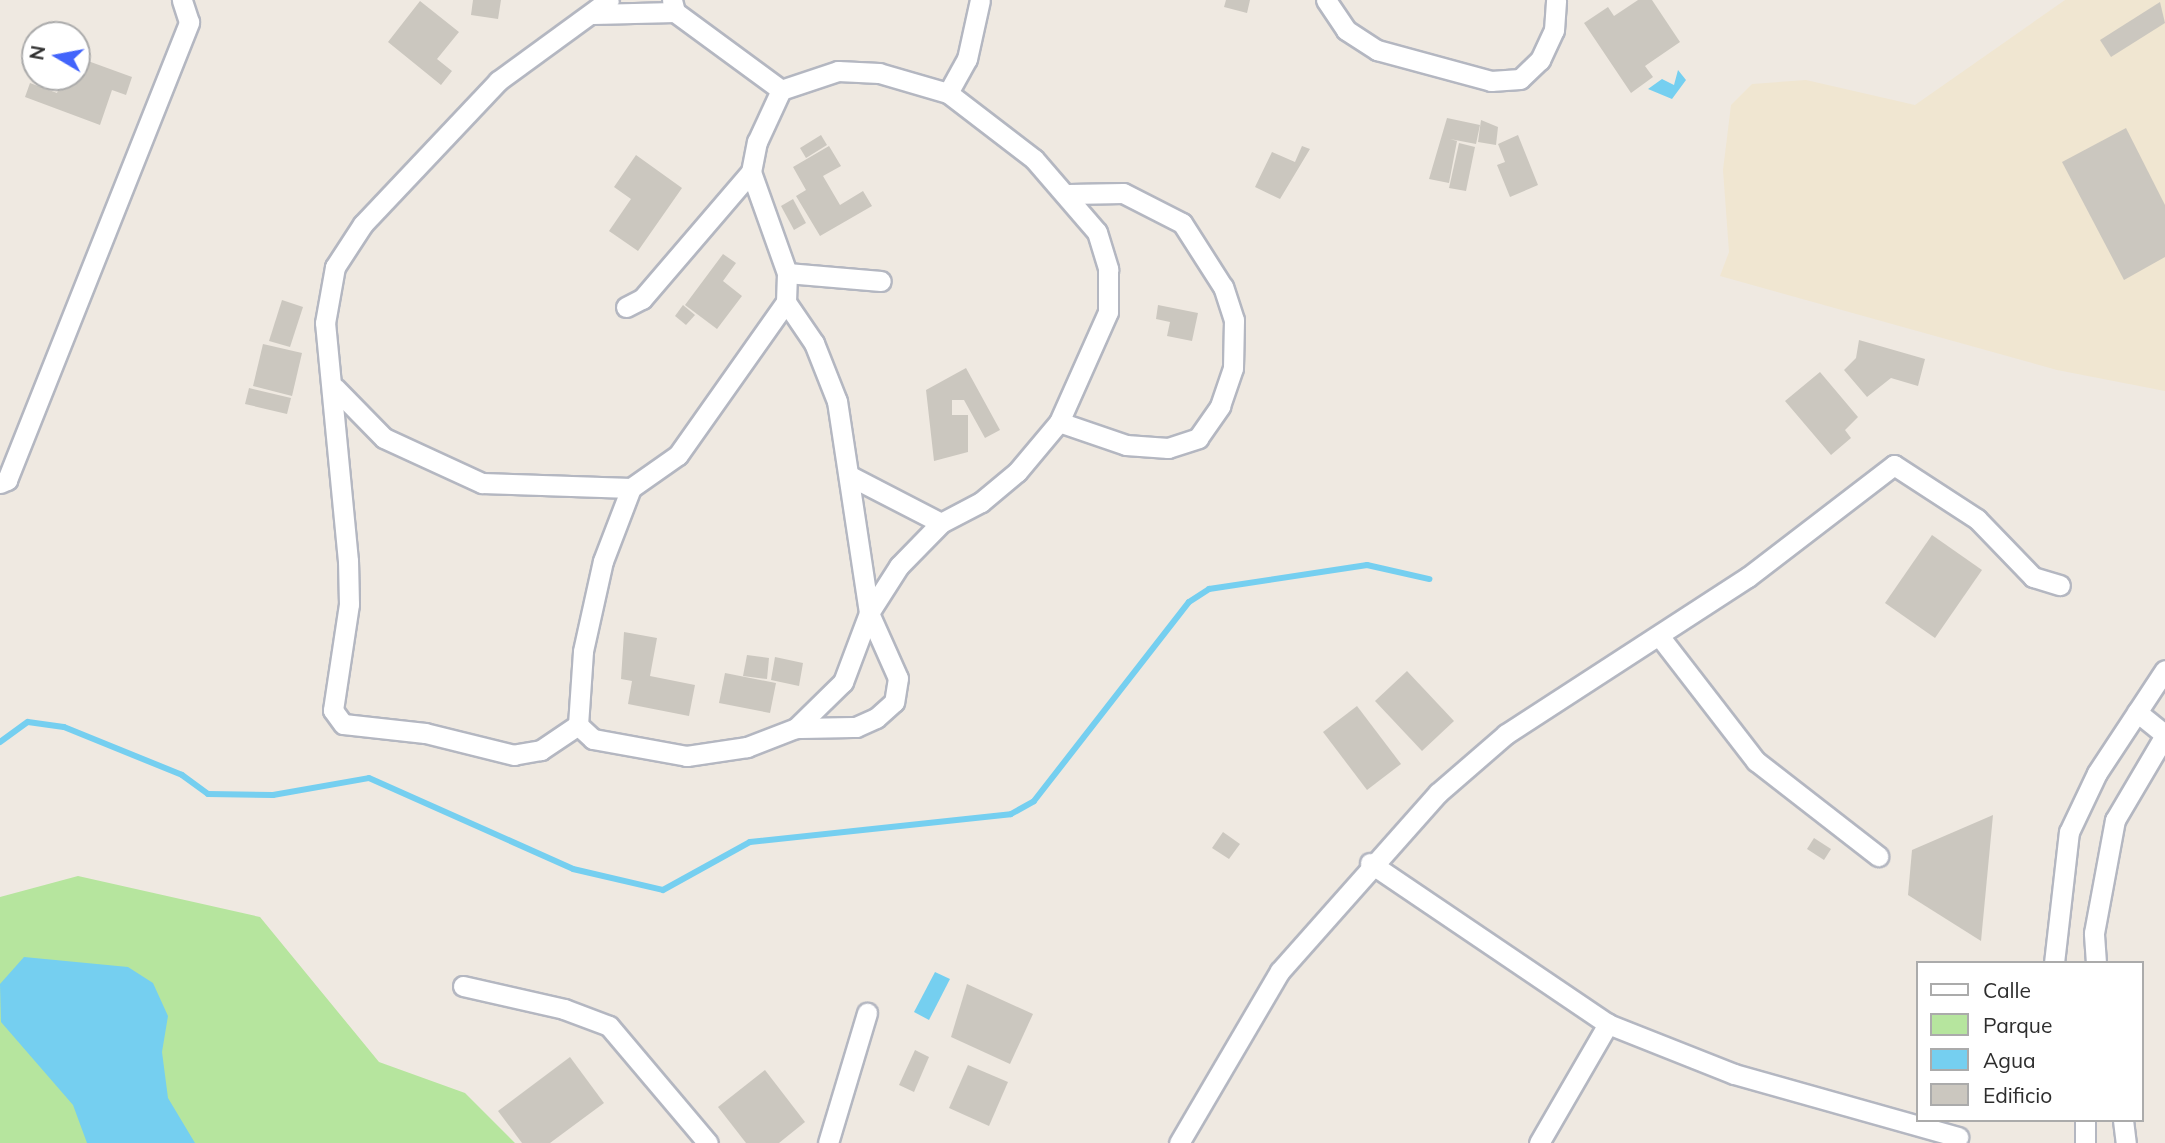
<!DOCTYPE html>
<style>
body{margin:0}
#map{position:relative;width:2165px;height:1143px;overflow:hidden;background:#efe9e1;font-family:Mulish,sans-serif}
div>[style]{position:absolute}
.education>*{inset:0;background:#f0e6d1}
.green>*{inset:0;background:#b6e59e}
.water>*{inset:0;background:#75cff0}
.stream>*{height:6px;margin:-3px;padding:0 3px;transform-origin:3px;border-radius:3px;background:#75cff0}
.building>*{inset:0;background:#cbc7bf}
.roads{filter:drop-shadow(2px 0 #b4b7c1) drop-shadow(-2px 0 #b4b7c1) drop-shadow(0 2px #b4b7c1) drop-shadow(0 -2px #b4b7c1)}
.minor>*{height:19px;margin:-9.5px;padding:0 9.5px;transform-origin:9.5px;border-radius:9.5px;background:#fff}
span{translate:-50% -50%;white-space:nowrap;text-align:center;line-height:1.15;-webkit-text-stroke:5px #fff;paint-order:stroke}
.legend{position:absolute;left:1916px;top:961px;width:228px;height:161px;box-sizing:border-box;background:#fff;border:2px solid #ababab;margin:0;padding:9px 12px;list-style:none;font-size:21px;color:#2e2e2e}
.legend li{display:flex;align-items:center;gap:14px;height:35px}
.legend b{width:35px;border:2px solid #ababab}
.north{position:absolute;left:21px;top:21px;width:70px;height:70px;box-sizing:border-box;background:#fff;border:2px solid #ababab;border-radius:50%;rotate:280deg;font-size:19px;font-weight:700;line-height:28px;text-align:center;color:#2e2e2e}
.north::after{content:'';display:block;margin:auto;width:24px;height:32px;background:#4264fb;clip-path:polygon(50% 0,100% 100%,50% 72%,0 100%)}
</style>
<div id="map">
<div class="education">
<div style="clip-path:polygon(2065px 0,2165px 0,2165px 391px,2057px 370px,1720px 276px,1729px 252px,1723px 170px,1731px 105px,1752px 84px,1806px 80px,1915px 105px)"></div>
</div>
<div class="green">
<div style="clip-path:polygon(78px 876px,260px 917px,379px 1062px,465px 1093px,515px 1143px,0 1143px,0 897px)"></div>
</div>
<div class="water">
<div style="clip-path:polygon(1678px 70px,1686px 80px,1672px 99px,1648px 89px,1662px 79px,1674px 85px)"></div>
<div style="clip-path:polygon(24px 957px,128px 967px,153px 983px,168px 1016px,162px 1052px,168px 1098px,195px 1143px,87px 1143px,73px 1105px,1px 1022px,0 984px)"></div>
<div style="clip-path:polygon(935px 972px,950px 979px,929px 1020px,914px 1012px)"></div>
</div>
<div class="stream">
<div style="left:0;top:742px;width:34px;rotate:-36deg"></div>
<div style="left:28px;top:722px;width:36px;rotate:8deg"></div>
<div style="left:64px;top:727px;width:127px;rotate:22.1deg"></div>
<div style="left:182px;top:775px;width:32px;rotate:36deg"></div>
<div style="left:208px;top:794px;width:65px;rotate:0.9deg"></div>
<div style="left:273px;top:795px;width:97px;rotate:-10deg"></div>
<div style="left:369px;top:778px;width:223px;rotate:24deg"></div>
<div style="left:573px;top:869px;width:92px;rotate:13.1deg"></div>
<div style="left:663px;top:890px;width:99px;rotate:-28.9deg"></div>
<div style="left:750px;top:842px;width:262px;rotate:-6.1deg"></div>
<div style="left:1011px;top:814px;width:26px;rotate:-29deg"></div>
<div style="left:1034px;top:801px;width:252px;rotate:-52.1deg"></div>
<div style="left:1189px;top:602px;width:24px;rotate:-33deg"></div>
<div style="left:1209px;top:589px;width:160px;rotate:-8.6deg"></div>
<div style="left:1367px;top:565px;width:64px;rotate:12.7deg"></div>
</div>
<div class="building">
<div style="clip-path:polygon(473px 0,501px 0,498px 19px,471px 15px)"></div>
<div style="clip-path:polygon(1226px 0,1250px 0,1247px 13px,1224px 7px)"></div>
<div style="clip-path:polygon(1638px 0,1652px 0,1680px 42px,1645px 66px,1653px 77px,1631px 93px,1584px 23px,1608px 7px,1614px 16px)"></div>
<div style="clip-path:polygon(420px 1px,459px 32px,437px 59px,452px 71px,441px 85px,388px 42px)"></div>
<div style="clip-path:polygon(2160px 2px,2165px 23px,2111px 57px,2100px 40px)"></div>
<div style="clip-path:polygon(77px 57px,132px 77px,126px 95px,112px 90px,100px 125px,25px 97px,30px 83px,57px 93px,63px 77px,77px 77px)"></div>
<div style="clip-path:polygon(1447px 118px,1480px 125px,1476px 144px,1450px 139px,1457px 141px,1449px 183px,1429px 179px)"></div>
<div style="clip-path:polygon(1481px 120px,1498px 127px,1496px 145px,1478px 142px)"></div>
<div style="clip-path:polygon(2126px 128px,2165px 205px,2165px 257px,2124px 280px,2062px 162px)"></div>
<div style="clip-path:polygon(821px 135px,827px 145px,806px 158px,800px 148px)"></div>
<div style="clip-path:polygon(1518px 135px,1538px 185px,1510px 197px,1497px 165px,1505px 162px,1498px 144px)"></div>
<div style="clip-path:polygon(1459px 143px,1475px 147px,1466px 191px,1449px 188px)"></div>
<div style="clip-path:polygon(829px 146px,841px 166px,823px 176px,840px 205px,863px 191px,872px 206px,820px 236px,796px 196px,806px 190px,793px 167px)"></div>
<div style="clip-path:polygon(1302px 146px,1310px 149px,1280px 199px,1255px 187px,1272px 152px,1295px 162px)"></div>
<div style="clip-path:polygon(636px 155px,682px 188px,638px 251px,609px 231px,631px 199px,614px 187px)"></div>
<div style="clip-path:polygon(793px 199px,806px 223px,794px 230px,781px 206px)"></div>
<div style="clip-path:polygon(723px 254px,736px 263px,723px 281px,742px 296px,717px 329px,685px 305px)"></div>
<div style="clip-path:polygon(282px 300px,303px 307px,290px 347px,269px 341px)"></div>
<div style="clip-path:polygon(683px 305px,695px 315px,686px 325px,675px 316px)"></div>
<div style="clip-path:polygon(1158px 305px,1198px 313px,1192px 341px,1167px 336px,1170px 322px,1156px 319px)"></div>
<div style="clip-path:polygon(1859px 340px,1925px 359px,1918px 386px,1891px 378px,1867px 397px,1844px 370px,1856px 358px)"></div>
<div style="clip-path:polygon(263px 344px,302px 353px,292px 396px,253px 386px)"></div>
<div style="clip-path:polygon(966px 368px,1000px 430px,985px 438px,964px 400px,952px 400px,952px 415px,968px 415px,968px 452px,934px 461px,926px 390px)"></div>
<div style="clip-path:polygon(1820px 372px,1858px 417px,1845px 430px,1851px 438px,1831px 455px,1785px 401px)"></div>
<div style="clip-path:polygon(249px 388px,291px 398px,287px 414px,245px 404px)"></div>
<div style="clip-path:polygon(1932px 535px,1982px 570px,1935px 638px,1885px 603px)"></div>
<div style="clip-path:polygon(624px 632px,657px 638px,650px 676px,695px 685px,689px 716px,628px 704px,632px 681px,621px 679px)"></div>
<div style="clip-path:polygon(747px 655px,769px 658px,767px 679px,743px 676px)"></div>
<div style="clip-path:polygon(775px 657px,803px 663px,799px 686px,771px 680px)"></div>
<div style="clip-path:polygon(1407px 671px,1454px 721px,1422px 751px,1375px 701px)"></div>
<div style="clip-path:polygon(725px 673px,776px 683px,770px 713px,719px 703px)"></div>
<div style="clip-path:polygon(1357px 706px,1401px 764px,1367px 790px,1323px 732px)"></div>
<div style="clip-path:polygon(1993px 815px,1981px 941px,1908px 895px,1912px 850px)"></div>
<div style="clip-path:polygon(1223px 832px,1240px 844px,1229px 859px,1212px 848px)"></div>
<div style="clip-path:polygon(1814px 838px,1831px 849px,1824px 860px,1807px 849px)"></div>
<div style="clip-path:polygon(967px 984px,1033px 1014px,1010px 1064px,951px 1037px)"></div>
<div style="clip-path:polygon(915px 1050px,929px 1057px,914px 1092px,899px 1085px)"></div>
<div style="clip-path:polygon(570px 1057px,604px 1103px,550px 1143px,522px 1143px,498px 1111px)"></div>
<div style="clip-path:polygon(968px 1065px,1008px 1082px,989px 1126px,949px 1108px)"></div>
<div style="clip-path:polygon(765px 1070px,805px 1122px,779px 1143px,746px 1143px,718px 1107px)"></div>
</div>
<div class="roads">
<div class="minor">
<div style="left:672px;top:0;width:12px;rotate:76deg"></div>
<div style="left:675px;top:12px;width:132px;rotate:36.3deg"></div>
<div style="left:1326px;top:0;width:36px;rotate:56deg"></div>
<div style="left:1346px;top:30px;width:37px;rotate:33deg"></div>
<div style="left:1377px;top:50px;width:118px;rotate:15.2deg"></div>
<div style="left:1491px;top:81px;width:29px;rotate:-4deg"></div>
<div style="left:1520px;top:79px;width:28px;rotate:-44deg"></div>
<div style="left:1540px;top:60px;width:33px;rotate:-65deg"></div>
<div style="left:1554px;top:30px;width:30px;rotate:-86deg"></div>
<div style="left:593px;top:14px;width:82px;rotate:-1.4deg"></div>
<div style="left:948px;top:93px;width:39px;rotate:-61deg"></div>
<div style="left:967px;top:59px;width:60px;rotate:-77.6deg"></div>
<div style="left:787px;top:273px;width:94px;rotate:4.9deg"></div>
<div style="left:786px;top:302px;width:50px;rotate:55.7deg"></div>
<div style="left:814px;top:343px;width:62px;rotate:68.4deg"></div>
<div style="left:837px;top:401px;width:214px;rotate:81.4deg"></div>
<div style="left:869px;top:613px;width:71px;rotate:66deg"></div>
<div style="left:898px;top:678px;width:24px;rotate:99deg"></div>
<div style="left:894px;top:702px;width:24px;rotate:138deg"></div>
<div style="left:876px;top:718px;width:22px;rotate:156deg"></div>
<div style="left:856px;top:727px;width:59px;rotate:179deg"></div>
<div style="left:626px;top:307px;width:18px;rotate:-27deg"></div>
<div style="left:642px;top:299px;width:167px;rotate:-49.4deg"></div>
<div style="left:335px;top:388px;width:70px;rotate:45.6deg"></div>
<div style="left:384px;top:438px;width:108px;rotate:24.7deg"></div>
<div style="left:482px;top:483px;width:149px;rotate:1.9deg"></div>
<div style="left:631px;top:488px;width:57px;rotate:-35.1deg"></div>
<div style="left:678px;top:455px;width:187px;rotate:-54.8deg"></div>
<div style="left:786px;top:302px;width:29px;rotate:-88deg"></div>
<div style="left:787px;top:273px;width:107px;rotate:-109.6deg"></div>
<div style="left:751px;top:172px;width:31px;rotate:-79deg"></div>
<div style="left:757px;top:142px;width:57px;rotate:-65.2deg"></div>
<div style="left:781px;top:90px;width:60px;rotate:-18.4deg"></div>
<div style="left:838px;top:71px;width:41px;rotate:2.8deg"></div>
<div style="left:879px;top:73px;width:72px;rotate:16.2deg"></div>
<div style="left:948px;top:93px;width:108px;rotate:37.5deg"></div>
<div style="left:1034px;top:159px;width:96px;rotate:49.2deg"></div>
<div style="left:1097px;top:232px;width:39px;rotate:73deg"></div>
<div style="left:1108px;top:269px;width:43px;rotate:90deg"></div>
<div style="left:1108px;top:312px;width:120px;rotate:114deg"></div>
<div style="left:1059px;top:422px;width:65px;rotate:130deg"></div>
<div style="left:1017px;top:472px;width:47px;rotate:140.2deg"></div>
<div style="left:981px;top:502px;width:45px;rotate:152.3deg"></div>
<div style="left:941px;top:523px;width:60px;rotate:134.3deg"></div>
<div style="left:899px;top:566px;width:56px;rotate:122.6deg"></div>
<div style="left:869px;top:613px;width:74px;rotate:110.6deg"></div>
<div style="left:843px;top:682px;width:66px;rotate:135.6deg"></div>
<div style="left:796px;top:728px;width:53px;rotate:158.8deg"></div>
<div style="left:747px;top:747px;width:61px;rotate:171.5deg"></div>
<div style="left:687px;top:756px;width:96px;rotate:-169.7deg"></div>
<div style="left:593px;top:739px;width:21px;rotate:-137deg"></div>
<div style="left:578px;top:725px;width:74px;rotate:-86.1deg"></div>
<div style="left:583px;top:651px;width:92px;rotate:-77.5deg"></div>
<div style="left:603px;top:561px;width:78px;rotate:-69deg"></div>
<div style="left:1059px;top:422px;width:71px;rotate:18.9deg"></div>
<div style="left:1126px;top:445px;width:42px;rotate:4.1deg"></div>
<div style="left:1168px;top:448px;width:32px;rotate:-18deg"></div>
<div style="left:1198px;top:438px;width:39px;rotate:-55deg"></div>
<div style="left:1220px;top:406px;width:40px;rotate:-71.1deg"></div>
<div style="left:1233px;top:368px;width:48px;rotate:-88.8deg"></div>
<div style="left:1234px;top:320px;width:35px;rotate:-108deg"></div>
<div style="left:1223px;top:287px;width:76px;rotate:-122.6deg"></div>
<div style="left:1182px;top:223px;width:66px;rotate:-153deg"></div>
<div style="left:1123px;top:193px;width:54px;rotate:178.9deg"></div>
<div style="left:852px;top:477px;width:100px;rotate:27.3deg"></div>
<div style="left:0;top:483px;width:8px;rotate:-23deg"></div>
<div style="left:7px;top:480px;width:493px;rotate:-68.3deg"></div>
<div style="left:189px;top:22px;width:23px;rotate:-108deg"></div>
<div style="left:1660px;top:637px;width:157px;rotate:52.3deg"></div>
<div style="left:1756px;top:761px;width:155px;rotate:37.9deg"></div>
<div style="left:2137px;top:712px;width:36px;rotate:39deg"></div>
<div style="left:578px;top:725px;width:45px;rotate:146deg"></div>
<div style="left:541px;top:750px;width:27px;rotate:170deg"></div>
<div style="left:514px;top:755px;width:92px;rotate:-166.1deg"></div>
<div style="left:425px;top:733px;width:82px;rotate:-173.7deg"></div>
<div style="left:343px;top:724px;width:17px;rotate:-126deg"></div>
<div style="left:333px;top:710px;width:107px;rotate:-81.4deg"></div>
<div style="left:349px;top:604px;width:43px;rotate:-91.3deg"></div>
<div style="left:348px;top:561px;width:239px;rotate:-95.5deg"></div>
<div style="left:325px;top:323px;width:57px;rotate:-79.9deg"></div>
<div style="left:335px;top:267px;width:51px;rotate:-56.9deg"></div>
<div style="left:363px;top:224px;width:197px;rotate:-46.6deg"></div>
<div style="left:498px;top:81px;width:137px;rotate:-36.1deg"></div>
<div style="left:1370px;top:863px;width:287px;rotate:34.1deg"></div>
<div style="left:1608px;top:1024px;width:136px;rotate:21.6deg"></div>
<div style="left:1734px;top:1074px;width:233px;rotate:15.7deg"></div>
<div style="left:2054px;top:963px;width:132px;rotate:-83.5deg"></div>
<div style="left:2069px;top:832px;width:65px;rotate:-64.6deg"></div>
<div style="left:2097px;top:773px;width:123px;rotate:-56.6deg"></div>
<div style="left:2096px;top:963px;width:30px;rotate:-94deg"></div>
<div style="left:2094px;top:933px;width:115px;rotate:-79.5deg"></div>
<div style="left:2115px;top:820px;width:99px;rotate:-59.5deg"></div>
<div style="left:463px;top:986px;width:104px;rotate:12.8deg"></div>
<div style="left:564px;top:1009px;width:48px;rotate:20.7deg"></div>
<div style="left:609px;top:1026px;width:153px;rotate:49.8deg"></div>
<div style="left:2123px;top:1120px;width:23px;rotate:83deg"></div>
<div style="left:828px;top:1143px;width:136px;rotate:-73.3deg"></div>
<div style="left:1179px;top:1143px;width:199px;rotate:-59.6deg"></div>
<div style="left:1280px;top:971px;width:238px;rotate:-48.4deg"></div>
<div style="left:1438px;top:793px;width:90px;rotate:-40.9deg"></div>
<div style="left:1506px;top:734px;width:288px;rotate:-33deg"></div>
<div style="left:1748px;top:577px;width:184px;rotate:-37.5deg"></div>
<div style="left:1894px;top:465px;width:99px;rotate:33deg"></div>
<div style="left:1977px;top:519px;width:81px;rotate:46deg"></div>
<div style="left:2033px;top:577px;width:28px;rotate:17deg"></div>
<div style="left:1539px;top:1143px;width:138px;rotate:-59.9deg"></div>
<div style="left:2085px;top:1143px;width:23px;rotate:-90deg"></div>
</div>
</div>
<ul class="legend">
<li><b style="height:9px;background:#fff"></b>Calle</li>
<li><b style="height:19px;background:#b6e59e"></b>Parque</li>
<li><b style="height:19px;background:#75cff0"></b>Agua</li>
<li><b style="height:19px;background:#cbc7bf"></b>Edificio</li>
</ul>
<div class="north">N</div>
</div>
